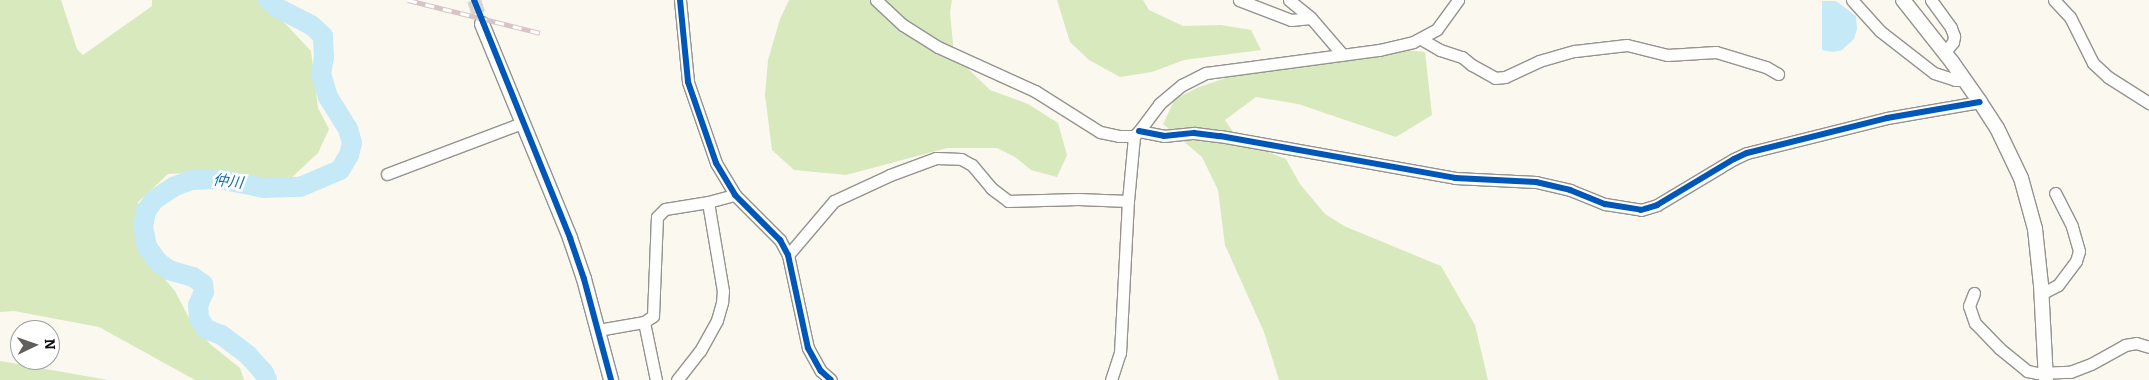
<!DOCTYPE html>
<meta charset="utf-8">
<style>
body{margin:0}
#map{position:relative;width:2149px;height:380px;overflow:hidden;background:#fbf8f0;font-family:Bitter,"Noto Sans JP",serif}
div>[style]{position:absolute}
.forest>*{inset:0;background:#d7e9bd}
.water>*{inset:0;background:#c5e9f6}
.river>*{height:20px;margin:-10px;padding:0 10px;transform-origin:10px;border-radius:10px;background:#c5e9f6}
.tertiary-tunnel>*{height:14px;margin-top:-7px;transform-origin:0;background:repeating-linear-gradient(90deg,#d7d5ce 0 14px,transparent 0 21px)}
.roads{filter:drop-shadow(1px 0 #94938f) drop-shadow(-1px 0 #94938f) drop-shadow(0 1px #94938f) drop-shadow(0 -1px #94938f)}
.minor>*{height:11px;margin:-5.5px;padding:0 5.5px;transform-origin:5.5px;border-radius:5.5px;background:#fefefd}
.tertiary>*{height:14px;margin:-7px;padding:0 7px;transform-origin:7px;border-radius:7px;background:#fefefd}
.rail>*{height:5px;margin-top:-2.5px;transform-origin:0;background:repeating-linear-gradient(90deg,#fff 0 9px,#d8c3c5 0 18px);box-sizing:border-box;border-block:1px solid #d8c3c5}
.cycleway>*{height:6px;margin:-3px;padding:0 3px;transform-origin:3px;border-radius:3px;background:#0057b8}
span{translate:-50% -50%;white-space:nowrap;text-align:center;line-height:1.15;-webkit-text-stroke:5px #fff;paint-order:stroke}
.water-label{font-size:15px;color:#116ea4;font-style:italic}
.north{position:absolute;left:10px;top:320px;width:50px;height:50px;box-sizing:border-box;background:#fff;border:1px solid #9e9e9e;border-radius:50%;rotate:87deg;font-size:14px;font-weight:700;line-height:20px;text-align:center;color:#0d0d0d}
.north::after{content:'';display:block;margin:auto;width:18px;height:22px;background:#605f5c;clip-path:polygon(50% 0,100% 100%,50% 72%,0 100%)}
</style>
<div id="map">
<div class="forest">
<div style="clip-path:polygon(0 0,61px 0,77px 49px,83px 55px,152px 6px,152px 0,263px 0,311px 51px,318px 108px,329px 129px,318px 153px,290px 179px,264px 185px,217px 171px,168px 174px,138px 202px,140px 251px,175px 291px,191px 322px,210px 344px,240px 368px,244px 380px,195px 380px,99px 327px,14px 311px,0 312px)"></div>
<div style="clip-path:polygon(789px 0,952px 0,950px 12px,954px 55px,990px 90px,1028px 104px,1058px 123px,1067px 155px,1057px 177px,1031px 170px,1015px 157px,997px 148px,947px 148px,846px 175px,794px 170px,772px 150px,765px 95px,768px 60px,780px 19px)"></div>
<div style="clip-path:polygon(1057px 0,1143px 0,1149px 10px,1183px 26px,1221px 25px,1251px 30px,1261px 50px,1184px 60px,1152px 72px,1120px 77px,1089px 60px,1070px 42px)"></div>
<div style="clip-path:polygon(1405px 50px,1425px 52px,1432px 115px,1396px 137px,1298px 104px,1256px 97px,1225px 120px,1233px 132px,1255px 147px,1286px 159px,1300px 184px,1325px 214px,1344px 226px,1441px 266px,1475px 325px,1488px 380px,1279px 380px,1264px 332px,1225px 245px,1218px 190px,1202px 157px,1163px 124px,1175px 99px,1199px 87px,1241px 73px,1264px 69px,1293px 69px,1351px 56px)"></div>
<div style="clip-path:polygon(0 361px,108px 380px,0 380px)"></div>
</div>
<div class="water">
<div style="clip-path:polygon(1822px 1px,1836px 1px,1856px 16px,1857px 29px,1854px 39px,1842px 50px,1833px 52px,1822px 50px)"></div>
</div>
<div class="river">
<div style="left:267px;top:380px;width:8px;rotate:-113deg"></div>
<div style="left:264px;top:373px;width:24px;rotate:-132deg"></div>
<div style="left:248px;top:355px;width:34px;rotate:-143deg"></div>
<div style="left:221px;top:335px;width:16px;rotate:-158deg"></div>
<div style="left:206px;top:329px;width:13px;rotate:-122deg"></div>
<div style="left:199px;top:318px;width:13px;rotate:-94deg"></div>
<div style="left:198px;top:305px;width:14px;rotate:-65deg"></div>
<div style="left:204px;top:292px;width:8px;rotate:-97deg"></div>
<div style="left:203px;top:284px;width:12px;rotate:-145deg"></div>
<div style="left:193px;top:277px;width:25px;rotate:-164deg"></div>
<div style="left:169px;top:270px;width:14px;rotate:-144deg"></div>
<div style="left:158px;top:262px;width:19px;rotate:-126deg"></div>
<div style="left:147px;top:247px;width:20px;rotate:-101deg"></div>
<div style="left:143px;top:227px;width:16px;rotate:-79deg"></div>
<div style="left:146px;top:211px;width:14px;rotate:-54deg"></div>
<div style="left:154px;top:200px;width:23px;rotate:-34deg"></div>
<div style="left:173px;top:187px;width:19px;rotate:-21deg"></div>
<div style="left:191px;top:180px;width:28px;rotate:-2deg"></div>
<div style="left:219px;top:179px;width:46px;rotate:11.3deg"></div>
<div style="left:264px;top:188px;width:36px;rotate:-2deg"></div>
<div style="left:300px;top:187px;width:43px;rotate:-23deg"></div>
<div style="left:340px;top:170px;width:17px;rotate:-59deg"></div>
<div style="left:349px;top:155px;width:12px;rotate:-76deg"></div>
<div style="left:352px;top:143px;width:15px;rotate:-106deg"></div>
<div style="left:348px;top:129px;width:38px;rotate:-122deg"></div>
<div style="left:328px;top:97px;width:24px;rotate:-107deg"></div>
<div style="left:321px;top:74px;width:17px;rotate:-80deg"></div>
<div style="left:324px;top:57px;width:21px;rotate:-93deg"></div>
<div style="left:323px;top:36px;width:16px;rotate:-137deg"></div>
<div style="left:311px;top:25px;width:37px;rotate:-153deg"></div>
<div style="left:278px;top:8px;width:13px;rotate:-141deg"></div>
</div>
<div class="tertiary-tunnel">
<div style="left:474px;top:0;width:25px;rotate:72deg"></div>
</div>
<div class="roads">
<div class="minor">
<div style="left:680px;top:0;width:82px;rotate:84.4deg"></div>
<div style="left:688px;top:82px;width:86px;rotate:70.9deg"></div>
<div style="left:716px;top:163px;width:37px;rotate:59deg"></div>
<div style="left:735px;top:195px;width:64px;rotate:45deg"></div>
<div style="left:780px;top:240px;width:17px;rotate:62deg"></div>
<div style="left:788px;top:255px;width:95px;rotate:77.9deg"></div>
<div style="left:808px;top:348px;width:26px;rotate:61deg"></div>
<div style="left:821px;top:371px;width:13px;rotate:42deg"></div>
<div style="left:876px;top:0;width:37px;rotate:43deg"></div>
<div style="left:903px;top:25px;width:41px;rotate:32.2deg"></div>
<div style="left:938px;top:47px;width:107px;rotate:24.4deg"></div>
<div style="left:1035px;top:91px;width:77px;rotate:32.2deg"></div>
<div style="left:1100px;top:132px;width:19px;rotate:12deg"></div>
<div style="left:1119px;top:136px;width:15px"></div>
<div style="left:1239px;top:0;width:56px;rotate:21deg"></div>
<div style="left:1291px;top:20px;width:20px;rotate:-6deg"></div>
<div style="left:1289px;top:0;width:28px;rotate:39deg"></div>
<div style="left:1311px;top:18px;width:48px;rotate:49.3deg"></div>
<div style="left:1852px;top:0;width:42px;rotate:47.9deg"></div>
<div style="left:1880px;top:31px;width:68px;rotate:37.9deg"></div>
<div style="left:1934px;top:73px;width:22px;rotate:18deg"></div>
<div style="left:1955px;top:80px;width:10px"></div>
<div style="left:1931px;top:0;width:34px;rotate:54deg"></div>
<div style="left:1951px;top:28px;width:9px;rotate:69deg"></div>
<div style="left:1954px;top:36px;width:6px;rotate:99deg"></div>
<div style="left:1953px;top:42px;width:14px;rotate:129deg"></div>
<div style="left:2054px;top:0;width:23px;rotate:47deg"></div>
<div style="left:2070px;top:17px;width:51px;rotate:63.4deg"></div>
<div style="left:2093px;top:63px;width:21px;rotate:43deg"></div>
<div style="left:2108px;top:77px;width:49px;rotate:32.4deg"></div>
<div style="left:1421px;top:39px;width:22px;rotate:30deg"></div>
<div style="left:1440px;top:50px;width:23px;rotate:18deg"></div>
<div style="left:1462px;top:57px;width:13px;rotate:39deg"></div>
<div style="left:1472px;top:65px;width:26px;rotate:29deg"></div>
<div style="left:1495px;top:78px;width:10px;rotate:-6deg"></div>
<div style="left:1505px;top:77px;width:38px;rotate:-25deg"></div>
<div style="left:1539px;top:61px;width:37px;rotate:-16deg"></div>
<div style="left:1575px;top:51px;width:52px;rotate:-6.6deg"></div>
<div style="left:1627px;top:45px;width:41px;rotate:14deg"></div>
<div style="left:1667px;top:55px;width:49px;rotate:-3.5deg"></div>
<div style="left:1716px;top:52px;width:52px;rotate:16.7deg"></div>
<div style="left:1766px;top:67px;width:14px;rotate:30deg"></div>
<div style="left:1139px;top:131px;width:25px;rotate:11deg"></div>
<div style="left:1164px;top:136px;width:30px;rotate:-6deg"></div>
<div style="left:1194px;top:133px;width:26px;rotate:7deg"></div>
<div style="left:1220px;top:136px;width:239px;rotate:10.1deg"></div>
<div style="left:1455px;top:178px;width:81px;rotate:2.8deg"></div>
<div style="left:1536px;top:182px;width:35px;rotate:13deg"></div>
<div style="left:1570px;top:190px;width:38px;rotate:22deg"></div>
<div style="left:1605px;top:204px;width:36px;rotate:9deg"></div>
<div style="left:1641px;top:210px;width:17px;rotate:-17deg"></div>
<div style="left:1657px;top:205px;width:90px;rotate:-30.9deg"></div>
<div style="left:1734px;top:159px;width:14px;rotate:-25deg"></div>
<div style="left:1747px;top:153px;width:144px;rotate:-14deg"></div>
<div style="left:1887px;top:118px;width:94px;rotate:-9.8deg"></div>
<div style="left:387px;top:174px;width:144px;rotate:-20.7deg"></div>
<div style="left:788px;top:255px;width:71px;rotate:-49.6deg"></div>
<div style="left:834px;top:201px;width:62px;rotate:-24.9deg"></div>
<div style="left:890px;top:175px;width:49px;rotate:-20.3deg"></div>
<div style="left:936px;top:158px;width:25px;rotate:2deg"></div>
<div style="left:961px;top:159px;width:13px;rotate:29deg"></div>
<div style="left:972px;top:165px;width:30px;rotate:50deg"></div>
<div style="left:991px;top:188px;width:21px;rotate:37deg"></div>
<div style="left:1008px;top:201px;width:70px;rotate:-1.6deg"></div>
<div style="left:1078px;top:199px;width:50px;rotate:2.3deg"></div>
<div style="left:1974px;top:293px;width:14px;rotate:111deg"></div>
<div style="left:1969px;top:306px;width:18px;rotate:71deg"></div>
<div style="left:1975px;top:323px;width:35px;rotate:46deg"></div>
<div style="left:1999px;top:348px;width:36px;rotate:39deg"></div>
<div style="left:2027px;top:371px;width:10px;rotate:11deg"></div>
<div style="left:2037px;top:373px;width:33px;rotate:-2deg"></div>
<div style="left:2070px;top:372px;width:22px;rotate:-21deg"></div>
<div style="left:2091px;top:364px;width:39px;rotate:-29deg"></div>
<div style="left:2125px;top:345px;width:11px;rotate:-10deg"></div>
<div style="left:2136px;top:343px;width:14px;rotate:17deg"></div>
<div style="left:2041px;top:294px;width:19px;rotate:-28deg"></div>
<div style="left:2058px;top:285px;width:30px;rotate:-53deg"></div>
<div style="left:2076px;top:261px;width:10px;rotate:-73deg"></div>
<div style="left:2079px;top:251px;width:26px;rotate:-106deg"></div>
<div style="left:2072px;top:226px;width:37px;rotate:-117deg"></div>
<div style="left:644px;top:322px;width:59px;rotate:78.3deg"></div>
<div style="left:598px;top:330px;width:47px;rotate:-9.9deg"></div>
<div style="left:644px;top:322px;width:11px;rotate:-34deg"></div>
<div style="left:653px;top:316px;width:99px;rotate:-87.7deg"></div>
<div style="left:657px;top:217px;width:11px;rotate:-45deg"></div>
<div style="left:665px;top:209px;width:44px;rotate:-9.2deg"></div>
<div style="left:708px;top:202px;width:28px;rotate:-15deg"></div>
<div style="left:677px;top:380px;width:37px;rotate:-52deg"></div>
<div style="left:700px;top:351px;width:35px;rotate:-61deg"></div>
<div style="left:717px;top:320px;width:19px;rotate:-74deg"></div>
<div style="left:722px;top:302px;width:11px;rotate:-85deg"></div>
<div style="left:723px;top:291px;width:90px;rotate:-99.6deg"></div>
<div style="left:1111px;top:380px;width:28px;rotate:-72deg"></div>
<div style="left:1120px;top:353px;width:152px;rotate:-87deg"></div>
<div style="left:1128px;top:201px;width:65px;rotate:-84.7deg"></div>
<div style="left:1134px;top:136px;width:7px;rotate:-45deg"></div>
<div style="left:1139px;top:131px;width:34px;rotate:-53deg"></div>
<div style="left:1159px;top:104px;width:30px;rotate:-40deg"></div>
<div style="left:1182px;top:85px;width:27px;rotate:-27deg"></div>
<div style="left:1206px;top:73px;width:175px;rotate:-7.6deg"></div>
<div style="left:1379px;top:50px;width:35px;rotate:-13deg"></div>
<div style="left:1413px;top:42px;width:27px;rotate:-28deg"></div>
<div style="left:1437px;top:29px;width:36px;rotate:-54deg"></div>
</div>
<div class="tertiary">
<div style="left:1903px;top:0;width:79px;rotate:51.7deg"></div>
<div style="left:1952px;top:62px;width:49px;rotate:55deg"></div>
<div style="left:1980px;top:102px;width:31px;rotate:57deg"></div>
<div style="left:1997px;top:128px;width:55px;rotate:64.4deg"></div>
<div style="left:2021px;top:178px;width:53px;rotate:74.6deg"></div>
<div style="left:2035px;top:229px;width:56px;rotate:83.9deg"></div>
<div style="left:2041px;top:285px;width:95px;rotate:87deg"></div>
<div style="left:482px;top:24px;width:231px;rotate:67.6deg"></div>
<div style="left:570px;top:238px;width:43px;rotate:71.1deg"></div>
<div style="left:584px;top:279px;width:105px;rotate:75deg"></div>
</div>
</div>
<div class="rail">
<div style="left:408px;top:0;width:136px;rotate:14deg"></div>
</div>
<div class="cycleway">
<div style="left:474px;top:0;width:257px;rotate:68deg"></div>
<div style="left:570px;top:238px;width:43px;rotate:71.1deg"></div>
<div style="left:584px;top:279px;width:105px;rotate:75deg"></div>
<div style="left:680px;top:0;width:82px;rotate:84.4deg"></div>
<div style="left:688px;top:82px;width:86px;rotate:70.9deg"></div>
<div style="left:716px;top:163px;width:37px;rotate:59deg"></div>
<div style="left:735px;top:195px;width:64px;rotate:45deg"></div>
<div style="left:780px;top:240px;width:17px;rotate:62deg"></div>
<div style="left:788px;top:255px;width:95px;rotate:77.9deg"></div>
<div style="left:808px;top:348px;width:26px;rotate:61deg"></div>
<div style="left:821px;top:371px;width:13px;rotate:42deg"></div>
<div style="left:1139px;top:131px;width:25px;rotate:11deg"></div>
<div style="left:1164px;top:136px;width:30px;rotate:-6deg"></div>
<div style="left:1194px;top:133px;width:26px;rotate:7deg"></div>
<div style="left:1220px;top:136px;width:239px;rotate:10.1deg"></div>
<div style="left:1455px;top:178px;width:81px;rotate:2.8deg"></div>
<div style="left:1536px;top:182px;width:35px;rotate:13deg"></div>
<div style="left:1570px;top:190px;width:38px;rotate:22deg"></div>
<div style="left:1605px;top:204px;width:36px;rotate:9deg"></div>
<div style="left:1641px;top:210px;width:17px;rotate:-17deg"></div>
<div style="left:1657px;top:205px;width:90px;rotate:-30.9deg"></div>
<div style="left:1734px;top:159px;width:14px;rotate:-25deg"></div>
<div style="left:1747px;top:153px;width:144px;rotate:-14deg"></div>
<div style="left:1887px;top:118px;width:94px;rotate:-9.8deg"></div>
</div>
<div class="water-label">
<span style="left:228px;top:182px;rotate:7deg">仲川</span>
</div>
<div class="north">N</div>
</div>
